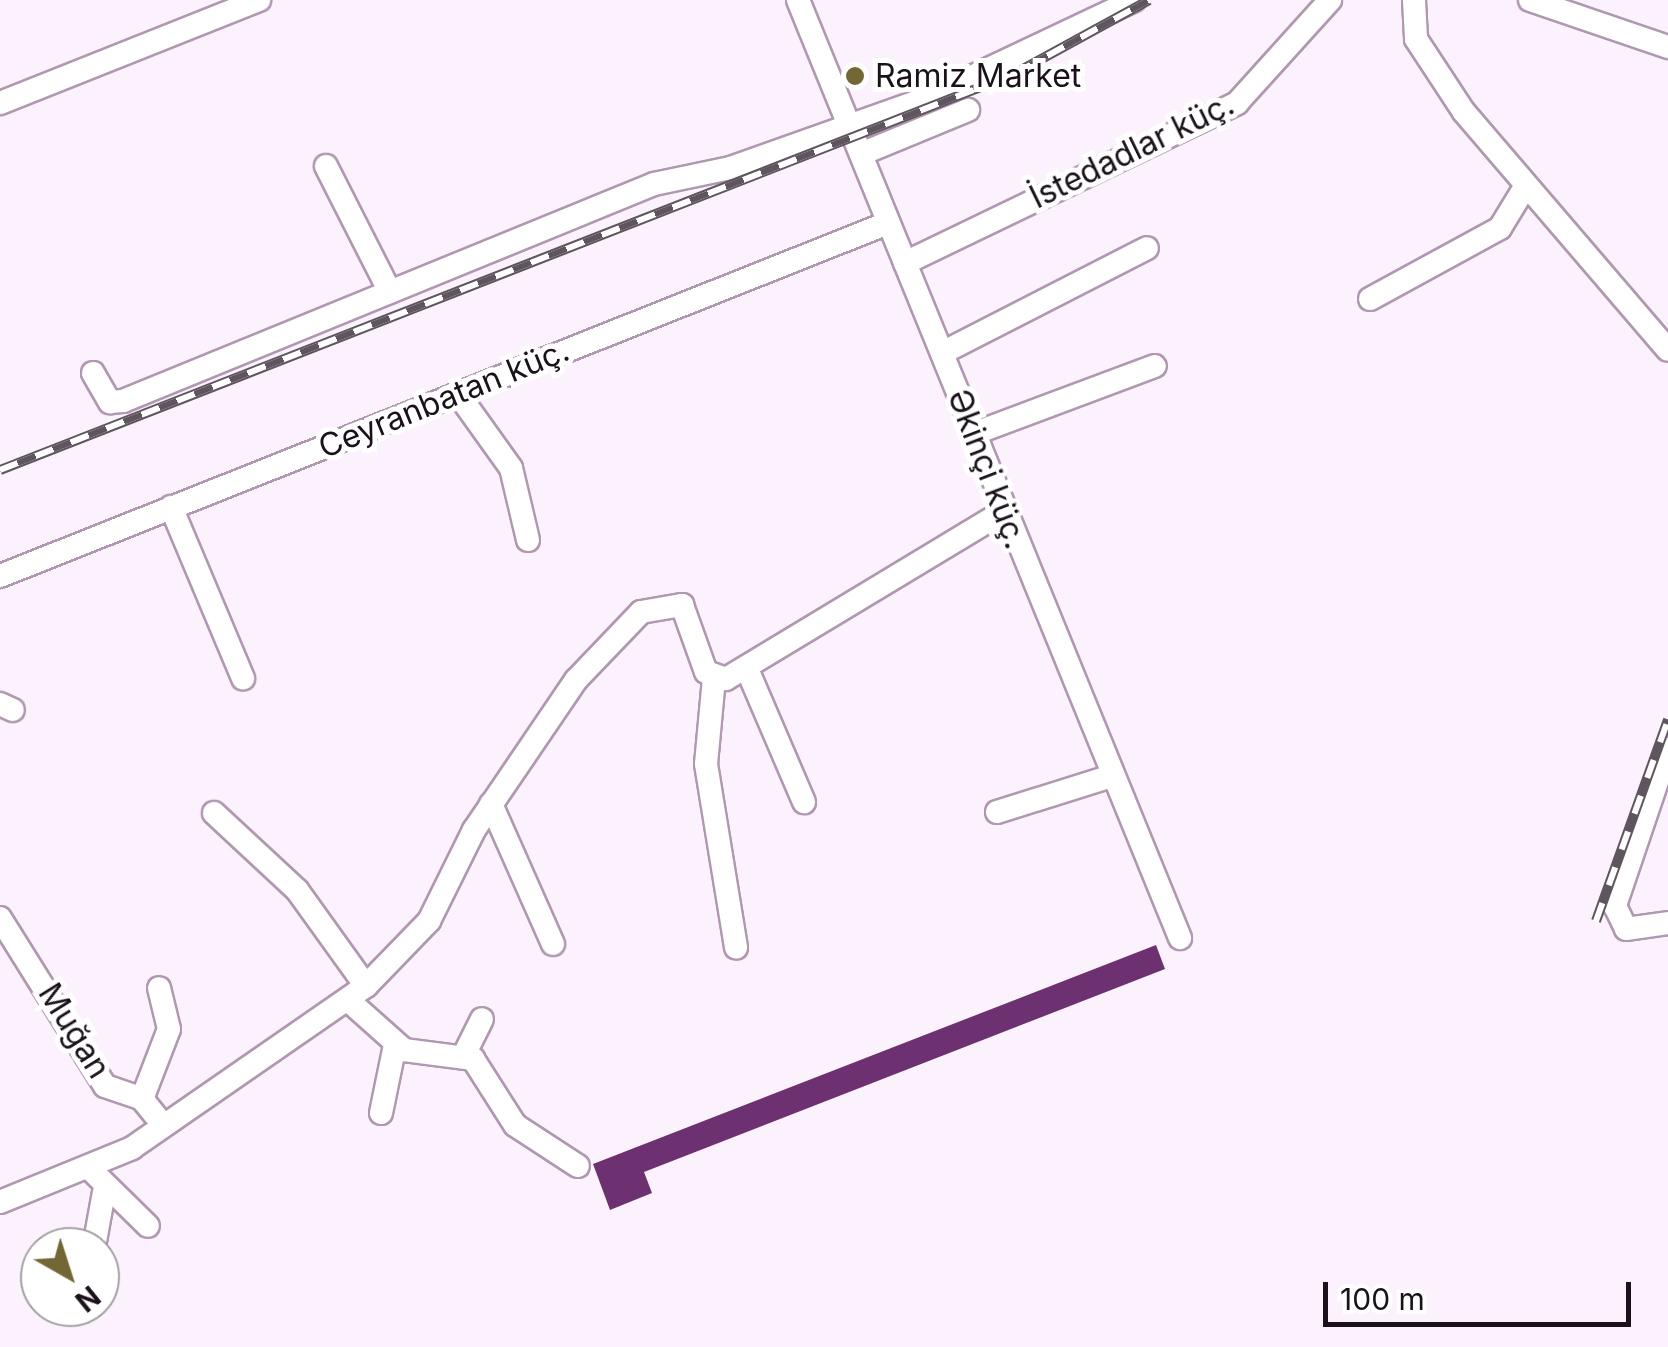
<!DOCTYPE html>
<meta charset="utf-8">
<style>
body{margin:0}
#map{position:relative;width:1668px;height:1347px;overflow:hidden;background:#fcf2fd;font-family:Inter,sans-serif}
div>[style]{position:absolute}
.building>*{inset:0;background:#6d3172}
.roads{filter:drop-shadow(2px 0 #b098b1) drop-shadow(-2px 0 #b098b1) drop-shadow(0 2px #b098b1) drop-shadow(0 -2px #b098b1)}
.minor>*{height:22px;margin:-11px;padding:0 11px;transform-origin:11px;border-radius:11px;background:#fff}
.rail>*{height:10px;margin-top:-5px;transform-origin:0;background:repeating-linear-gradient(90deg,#fff 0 19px,#5e555f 0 38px);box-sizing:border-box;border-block:2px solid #5e555f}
.dots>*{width:28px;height:28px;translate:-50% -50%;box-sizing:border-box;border:5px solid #fff;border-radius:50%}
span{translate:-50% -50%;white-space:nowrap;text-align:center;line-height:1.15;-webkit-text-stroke:10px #fff;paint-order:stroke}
.poi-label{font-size:32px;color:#1a111a}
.left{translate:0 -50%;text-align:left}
.street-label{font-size:32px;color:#1a111a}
.north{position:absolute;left:20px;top:1227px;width:100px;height:100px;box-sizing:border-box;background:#fff;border:2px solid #a3a0a3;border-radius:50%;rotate:141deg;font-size:28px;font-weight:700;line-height:40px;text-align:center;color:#1a111a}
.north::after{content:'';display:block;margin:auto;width:35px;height:45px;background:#736835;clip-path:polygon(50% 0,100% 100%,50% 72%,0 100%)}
.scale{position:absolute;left:1323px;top:1282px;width:308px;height:45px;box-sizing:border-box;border:5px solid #1a111a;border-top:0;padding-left:12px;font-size:30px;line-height:35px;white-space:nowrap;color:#1a111a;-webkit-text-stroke:8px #fff;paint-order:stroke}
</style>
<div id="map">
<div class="building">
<div style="clip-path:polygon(1156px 945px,1165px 969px,644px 1172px,652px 1193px,610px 1210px,593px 1164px)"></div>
</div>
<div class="roads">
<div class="minor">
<div style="left:798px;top:0;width:1013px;rotate:67.84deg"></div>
<div style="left:1414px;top:0;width:39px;rotate:87deg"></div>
<div style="left:1416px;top:39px;width:87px;rotate:56.7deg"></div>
<div style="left:1464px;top:112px;width:313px;rotate:49.4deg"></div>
<div style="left:1530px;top:0;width:146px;rotate:18.8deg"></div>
<div style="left:0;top:103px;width:279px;rotate:-21.7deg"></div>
<div style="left:861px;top:154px;width:116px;rotate:-22.4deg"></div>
<div style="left:326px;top:166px;width:141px;rotate:63.1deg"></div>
<div style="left:905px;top:263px;width:369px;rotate:-25.7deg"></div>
<div style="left:1237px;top:103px;width:139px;rotate:-47.9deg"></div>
<div style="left:1370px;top:299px;width:148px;rotate:-28.6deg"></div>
<div style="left:1500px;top:228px;width:48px;rotate:-58.6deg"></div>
<div style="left:942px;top:353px;width:230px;rotate:-27.1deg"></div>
<div style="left:93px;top:373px;width:34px;rotate:60deg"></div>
<div style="left:110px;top:402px;width:13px;rotate:-4deg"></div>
<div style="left:123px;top:401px;width:574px;rotate:-22.23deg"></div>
<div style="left:654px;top:184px;width:78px;rotate:-11.9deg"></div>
<div style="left:730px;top:168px;width:207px;rotate:-19.5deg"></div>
<div style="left:925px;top:99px;width:231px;rotate:-25.3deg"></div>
<div style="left:458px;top:394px;width:91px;rotate:54.4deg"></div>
<div style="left:511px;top:468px;width:74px;rotate:76.7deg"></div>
<div style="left:973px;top:434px;width:194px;rotate:-20.5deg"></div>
<div style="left:171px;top:507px;width:186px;rotate:67.2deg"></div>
<div style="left:0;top:576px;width:956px;rotate:-21.68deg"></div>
<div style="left:747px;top:669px;width:145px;rotate:66.8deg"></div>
<div style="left:714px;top:678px;width:86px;rotate:95.3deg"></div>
<div style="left:706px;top:764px;width:186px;rotate:80.7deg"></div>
<div style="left:0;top:704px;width:14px;rotate:25deg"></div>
<div style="left:1668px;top:749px;width:166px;rotate:108.7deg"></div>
<div style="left:1615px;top:906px;width:25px;rotate:64deg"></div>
<div style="left:1626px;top:929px;width:42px;rotate:-8.1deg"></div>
<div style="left:491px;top:804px;width:153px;rotate:66.1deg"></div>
<div style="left:997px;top:812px;width:121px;rotate:-17.4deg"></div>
<div style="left:214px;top:813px;width:113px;rotate:42.9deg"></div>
<div style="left:297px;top:890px;width:118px;rotate:54.3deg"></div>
<div style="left:0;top:918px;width:198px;rotate:58deg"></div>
<div style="left:105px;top:1086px;width:39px;rotate:19deg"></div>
<div style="left:142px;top:1099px;width:33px;rotate:51deg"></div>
<div style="left:349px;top:1001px;width:74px;rotate:41.7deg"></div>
<div style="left:404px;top:1050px;width:70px;rotate:7.4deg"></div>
<div style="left:473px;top:1059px;width:78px;rotate:57.5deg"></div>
<div style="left:515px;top:1125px;width:75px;rotate:33.1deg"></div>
<div style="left:464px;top:1055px;width:40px;rotate:-63.4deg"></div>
<div style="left:142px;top:1099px;width:75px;rotate:-68.9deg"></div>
<div style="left:169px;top:1029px;width:42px;rotate:-103.7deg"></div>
<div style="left:381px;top:1113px;width:69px;rotate:-78.4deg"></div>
<div style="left:90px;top:1169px;width:81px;rotate:44.5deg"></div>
<div style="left:0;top:1202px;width:143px;rotate:-22.2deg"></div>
<div style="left:132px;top:1148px;width:285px;rotate:-34.7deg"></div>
<div style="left:366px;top:986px;width:91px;rotate:-45.9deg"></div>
<div style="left:429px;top:921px;width:102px;rotate:-63.7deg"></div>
<div style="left:474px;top:830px;width:181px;rotate:-55.8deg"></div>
<div style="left:576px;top:680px;width:94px;rotate:-46.3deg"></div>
<div style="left:641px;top:612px;width:42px;rotate:-9.7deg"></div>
<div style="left:682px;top:605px;width:71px;rotate:70.3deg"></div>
<div style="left:706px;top:672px;width:21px;rotate:19deg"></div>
<div style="left:726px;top:679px;width:323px;rotate:-31.1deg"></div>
<div style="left:94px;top:1247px;width:56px;rotate:-79.7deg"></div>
</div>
</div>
<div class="rail">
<div style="left:0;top:470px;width:1089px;rotate:-21.33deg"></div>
<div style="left:1014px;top:74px;width:154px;rotate:-28.7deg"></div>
<div style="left:1596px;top:921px;width:214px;rotate:-70.3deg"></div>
</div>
<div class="dots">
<div style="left:855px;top:76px;background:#736835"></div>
</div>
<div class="poi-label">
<span class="left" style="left:875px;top:76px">Ramiz Market</span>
</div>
<div class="street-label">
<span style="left:1132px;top:151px;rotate:-26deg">İstedadlar küç.</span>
<span style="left:444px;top:399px;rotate:-22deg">Ceyranbatan küç.</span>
<span style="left:987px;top:469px;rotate:69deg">Əkinçi küç.</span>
<span style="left:74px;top:1031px;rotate:58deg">Muğan</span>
</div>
<div class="north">N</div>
<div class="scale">100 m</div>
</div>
